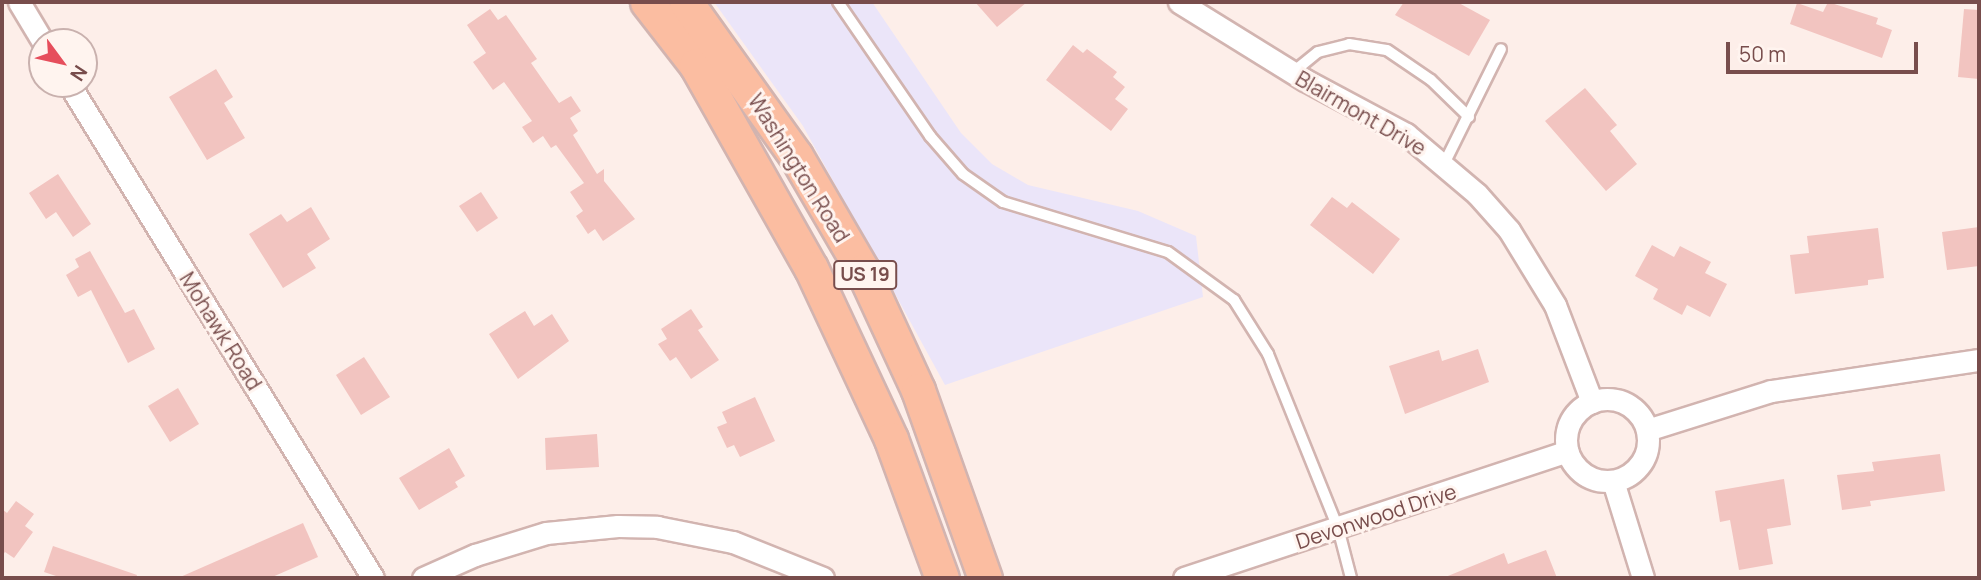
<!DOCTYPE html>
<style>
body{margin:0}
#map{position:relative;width:1981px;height:580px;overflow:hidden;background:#fdeee9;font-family:Manrope,sans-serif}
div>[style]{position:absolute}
.education>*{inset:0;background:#ebe5f9}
.building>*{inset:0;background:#f2c4c0}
.roads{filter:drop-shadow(2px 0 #d2b4b0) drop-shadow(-2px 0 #d2b4b0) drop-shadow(0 2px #d2b4b0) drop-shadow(0 -2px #d2b4b0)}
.service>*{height:10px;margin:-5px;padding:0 5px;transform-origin:5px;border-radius:5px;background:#fff}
.minor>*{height:21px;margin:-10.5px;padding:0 10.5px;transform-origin:10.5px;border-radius:10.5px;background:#fff}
.minor>.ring{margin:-10.5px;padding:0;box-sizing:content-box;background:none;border:21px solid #fff;border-radius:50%}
.primary>*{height:33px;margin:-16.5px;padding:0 16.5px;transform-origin:16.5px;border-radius:16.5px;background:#fbbda1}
span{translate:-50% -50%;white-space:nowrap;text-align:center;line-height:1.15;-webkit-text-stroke:6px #fff4ef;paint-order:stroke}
.shield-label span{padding:2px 5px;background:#fff4ef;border:2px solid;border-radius:5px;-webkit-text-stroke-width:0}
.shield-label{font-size:19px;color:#784d4c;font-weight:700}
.street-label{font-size:21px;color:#784d4c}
.frame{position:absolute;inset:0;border:4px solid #784d4c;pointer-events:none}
.north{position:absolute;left:28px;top:28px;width:70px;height:70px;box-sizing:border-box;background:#fff4ef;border:2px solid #c9b1ae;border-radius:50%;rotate:123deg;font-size:19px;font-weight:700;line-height:28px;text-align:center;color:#784d4c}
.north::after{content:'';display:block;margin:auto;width:24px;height:32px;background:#e64e5c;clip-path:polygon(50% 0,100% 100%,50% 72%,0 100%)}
.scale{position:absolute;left:1726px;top:42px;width:192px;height:32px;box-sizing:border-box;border:4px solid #784d4c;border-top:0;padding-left:9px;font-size:21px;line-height:24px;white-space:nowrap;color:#784d4c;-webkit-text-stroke:5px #fff4ef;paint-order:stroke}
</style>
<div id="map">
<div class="education">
<div style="clip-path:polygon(714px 2px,872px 2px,961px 133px,992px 164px,1028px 185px,1138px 211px,1196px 236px,1203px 297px,945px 385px,803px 126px)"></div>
</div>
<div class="building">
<div style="clip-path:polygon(975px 2px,1027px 2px,997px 27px)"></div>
<div style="clip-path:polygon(1404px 2px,1457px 2px,1490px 20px,1469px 56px,1395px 15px)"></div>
<div style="clip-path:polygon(1828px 2px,1878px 18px,1876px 24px,1892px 30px,1882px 58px,1790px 24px,1797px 3px,1823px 12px)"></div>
<div style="clip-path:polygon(490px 9px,498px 20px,506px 15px,537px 59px,531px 63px,559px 103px,571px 96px,581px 111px,570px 118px,578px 131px,573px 135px,597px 174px,604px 169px,604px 181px,635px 219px,603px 241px,595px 229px,588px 234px,576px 216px,583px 211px,570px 192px,584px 183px,556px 145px,551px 148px,543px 136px,533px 143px,522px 127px,532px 121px,504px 82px,493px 90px,473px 62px,486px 53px,467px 25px)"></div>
<div style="clip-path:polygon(1964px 9px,1979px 10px,1979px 79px,1958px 77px)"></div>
<div style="clip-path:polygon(1073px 45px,1083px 53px,1087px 49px,1117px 72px,1113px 77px,1125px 87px,1115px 99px,1128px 109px,1111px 131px,1046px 80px)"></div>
<div style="clip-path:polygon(216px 69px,233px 97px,224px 103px,245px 138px,207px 160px,169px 97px)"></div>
<div style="clip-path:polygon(1585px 88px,1617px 125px,1610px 131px,1637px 164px,1606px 191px,1545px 121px)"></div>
<div style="clip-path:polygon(58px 174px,91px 224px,73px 237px,56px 212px,46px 219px,29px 193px)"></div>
<div style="clip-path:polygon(481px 192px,498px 218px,477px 232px,459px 206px)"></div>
<div style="clip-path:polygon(1332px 197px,1347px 208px,1352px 202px,1400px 239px,1373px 274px,1310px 225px)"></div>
<div style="clip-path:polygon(311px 207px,330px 239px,307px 254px,316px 268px,283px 288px,249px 234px,281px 214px,287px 222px)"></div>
<div style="clip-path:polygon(1979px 227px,1979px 266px,1947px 270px,1942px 232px)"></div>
<div style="clip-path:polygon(1878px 228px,1884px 278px,1868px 280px,1868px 285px,1795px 294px,1790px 255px,1809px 253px,1807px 236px)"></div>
<div style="clip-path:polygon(1652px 245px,1674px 257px,1680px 246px,1711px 262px,1705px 273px,1727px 284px,1710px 317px,1687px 305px,1682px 315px,1653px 299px,1658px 289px,1635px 276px)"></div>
<div style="clip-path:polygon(90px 251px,125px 313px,134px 309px,155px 349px,128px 363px,91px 290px,78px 297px,66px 275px,79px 267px,75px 259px)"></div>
<div style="clip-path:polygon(691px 309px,703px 327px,698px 330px,719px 360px,691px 379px,676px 357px,670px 361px,658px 344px,667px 339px,661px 329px)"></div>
<div style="clip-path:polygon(525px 311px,534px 326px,552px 314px,569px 341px,518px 379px,489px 334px)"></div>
<div style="clip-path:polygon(1478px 349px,1489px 382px,1405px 414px,1389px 366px,1439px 350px,1442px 361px)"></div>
<div style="clip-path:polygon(364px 357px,390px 397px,361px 415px,336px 375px)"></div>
<div style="clip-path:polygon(178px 388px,199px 424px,170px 442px,148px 406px)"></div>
<div style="clip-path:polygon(755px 397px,775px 441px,740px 457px,734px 445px,727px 448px,717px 427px,727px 423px,722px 412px)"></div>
<div style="clip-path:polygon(597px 434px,599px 467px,546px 470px,545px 438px)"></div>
<div style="clip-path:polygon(449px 448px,465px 476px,455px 482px,458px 487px,419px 510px,399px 478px)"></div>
<div style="clip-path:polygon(1940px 454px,1945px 491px,1870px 501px,1871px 506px,1842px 510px,1837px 475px,1874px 471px,1872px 462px)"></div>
<div style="clip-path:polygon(1784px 479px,1791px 525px,1767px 529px,1773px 564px,1739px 570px,1730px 520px,1720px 522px,1715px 491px)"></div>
<div style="clip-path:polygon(16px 501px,34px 514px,25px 526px,33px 532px,14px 558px,5px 552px,2px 556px,2px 509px,7px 513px)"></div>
<div style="clip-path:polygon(303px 523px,318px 557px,270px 578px,178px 578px)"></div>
<div style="clip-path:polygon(53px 546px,137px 575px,136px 578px,62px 578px,44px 572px)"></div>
<div style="clip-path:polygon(1546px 550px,1557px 578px,1443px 578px,1504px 553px,1508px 564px)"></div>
</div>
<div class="roads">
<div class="service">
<div style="left:838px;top:2px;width:163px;rotate:55.5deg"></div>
<div style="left:930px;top:136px;width:50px;rotate:49deg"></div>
<div style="left:963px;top:174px;width:49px;rotate:35deg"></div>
<div style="left:1003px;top:202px;width:172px;rotate:16.9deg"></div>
<div style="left:1168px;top:252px;width:82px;rotate:36deg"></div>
<div style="left:1234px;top:300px;width:64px;rotate:57.8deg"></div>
<div style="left:1268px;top:354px;width:188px;rotate:68.1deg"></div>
<div style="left:1338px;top:528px;width:52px;rotate:75.4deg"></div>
<div style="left:1292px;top:73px;width:33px;rotate:-39deg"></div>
<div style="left:1318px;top:52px;width:32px;rotate:-14deg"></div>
<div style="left:1349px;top:44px;width:38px;rotate:9deg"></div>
<div style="left:1387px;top:50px;width:53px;rotate:34.3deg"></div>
<div style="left:1431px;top:80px;width:53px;rotate:44.2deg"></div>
<div style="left:1444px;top:164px;width:128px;rotate:-63.6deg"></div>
</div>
<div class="minor">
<div style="left:19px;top:2px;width:47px;rotate:59deg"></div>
<div style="left:1179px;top:2px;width:148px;rotate:31.8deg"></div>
<div style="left:1305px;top:80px;width:115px;rotate:28.1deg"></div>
<div style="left:1406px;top:134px;width:93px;rotate:40.2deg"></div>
<div style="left:1477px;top:194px;width:48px;rotate:48.4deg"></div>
<div style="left:1509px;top:230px;width:88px;rotate:58.5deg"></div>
<div style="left:1555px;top:305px;width:104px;rotate:69.1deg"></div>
<div style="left:69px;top:84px;width:580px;rotate:58.39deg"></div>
<div class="ring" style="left:1566px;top:399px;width:61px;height:61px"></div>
<div style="left:1647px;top:430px;width:130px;rotate:-17.5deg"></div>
<div style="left:1771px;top:391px;width:210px;rotate:-8.5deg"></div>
<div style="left:1613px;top:481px;width:102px;rotate:72.8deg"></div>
<div style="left:423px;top:578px;width:57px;rotate:-23.9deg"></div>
<div style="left:475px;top:555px;width:74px;rotate:-17.2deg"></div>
<div style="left:546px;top:533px;width:72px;rotate:-5.6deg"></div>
<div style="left:618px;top:526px;width:39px;rotate:1deg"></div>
<div style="left:657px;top:527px;width:77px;rotate:11.2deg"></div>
<div style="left:733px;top:542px;width:97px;rotate:21.8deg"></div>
<div style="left:1184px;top:578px;width:404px;rotate:-18.3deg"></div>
</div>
<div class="primary">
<div style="left:647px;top:2px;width:80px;rotate:52.1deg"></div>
<div style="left:696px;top:65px;width:233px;rotate:60.5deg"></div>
<div style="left:811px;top:268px;width:189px;rotate:64.9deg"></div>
<div style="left:891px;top:439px;width:148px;rotate:69.9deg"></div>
<div style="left:686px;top:2px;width:189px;rotate:54.5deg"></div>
<div style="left:796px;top:156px;width:133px;rotate:59.8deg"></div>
<div style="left:863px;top:271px;width:131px;rotate:65.2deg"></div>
<div style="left:918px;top:390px;width:200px;rotate:70.4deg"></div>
</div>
</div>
<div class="shield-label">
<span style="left:865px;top:275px">US 19</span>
</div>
<div class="street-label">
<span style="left:1361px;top:113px;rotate:30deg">Blairmont Drive</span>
<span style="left:799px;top:168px;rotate:58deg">Washington Road</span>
<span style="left:221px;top:331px;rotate:58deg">Mohawk Road</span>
<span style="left:1376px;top:516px;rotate:-18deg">Devonwood Drive</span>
</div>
<div class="frame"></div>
<div class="north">N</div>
<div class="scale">50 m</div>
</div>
